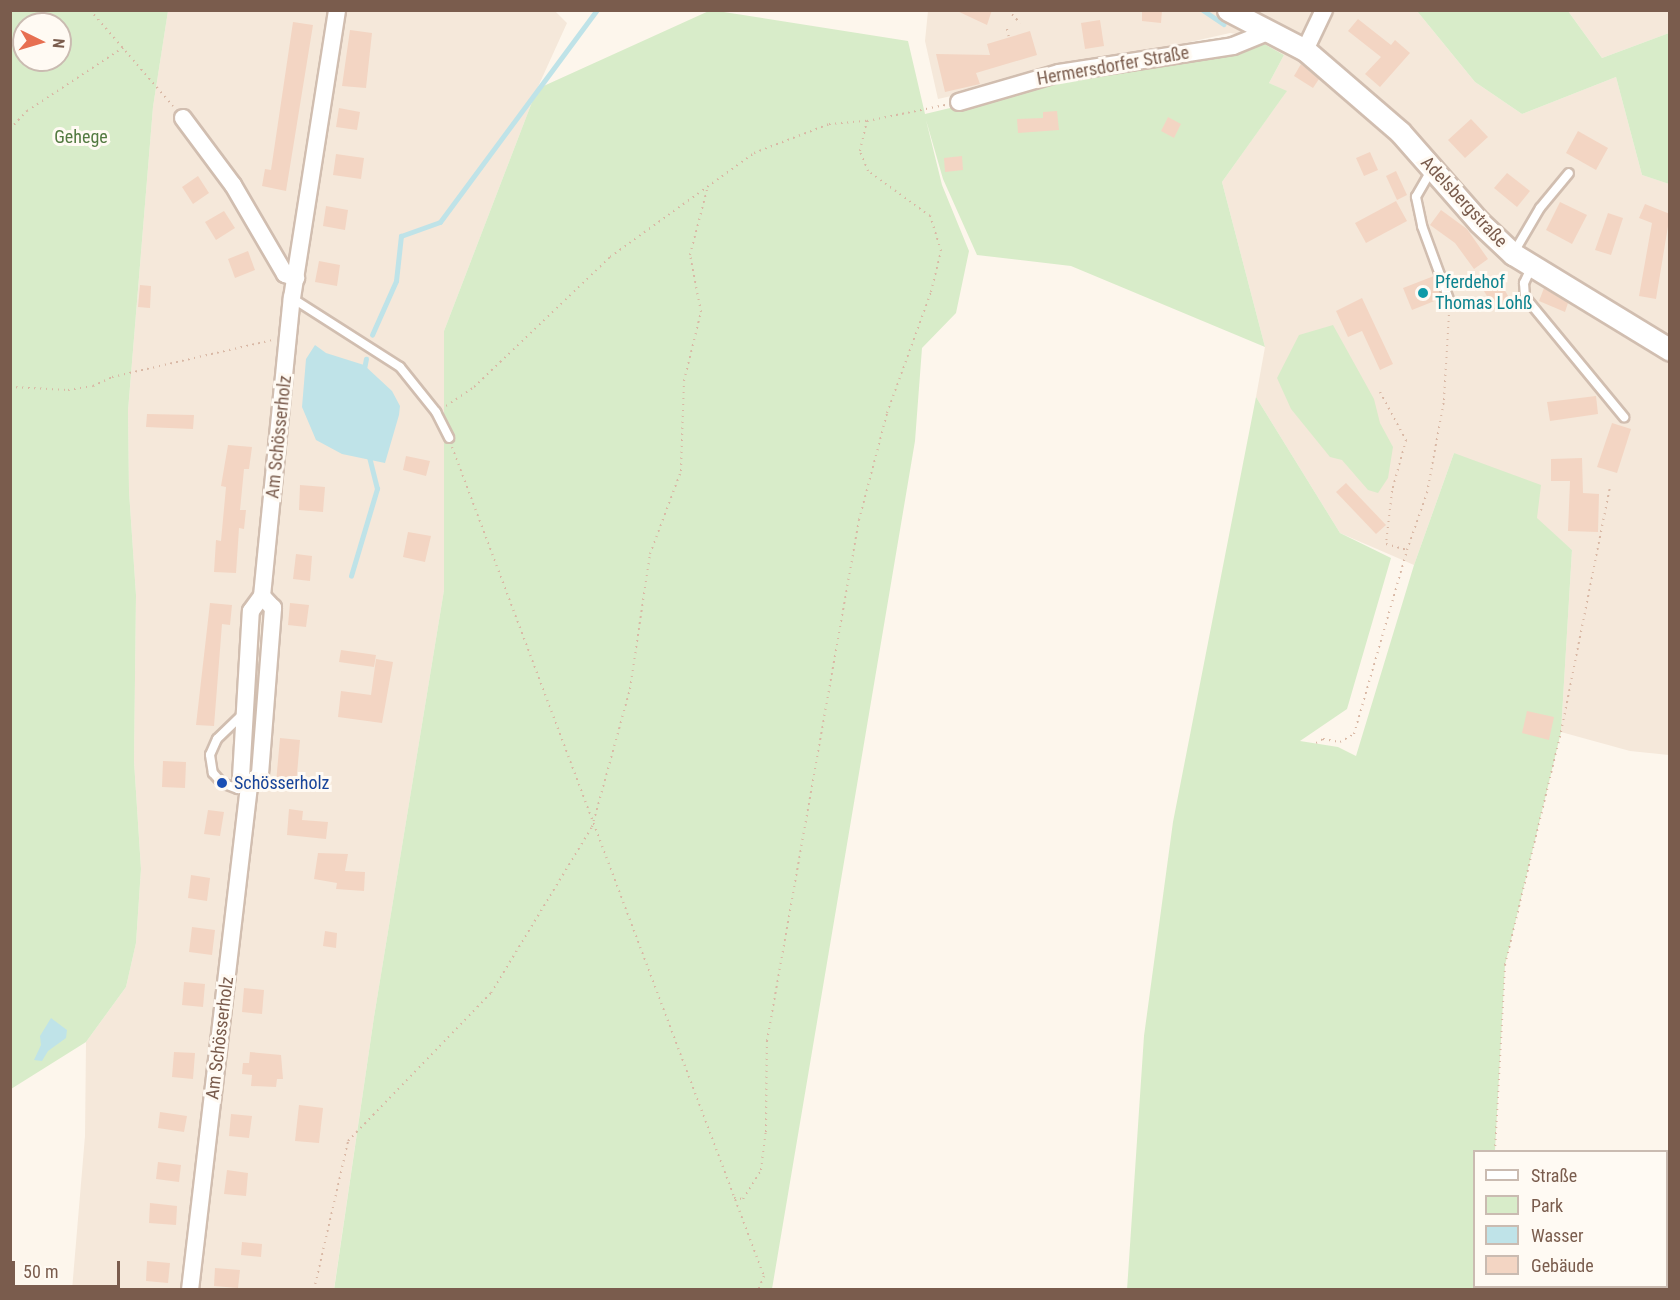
<!DOCTYPE html>
<meta charset="utf-8">
<style>
body{margin:0}
#map{position:relative;width:1680px;height:1300px;overflow:hidden;background:#fdf6ec;font-family:"Roboto Condensed",sans-serif}
div>[style]{position:absolute}
.residential>*{inset:0;background:#f5e8da}
.green>*{inset:0;background:#d8ecc9}
.water>*{inset:0;background:#bfe3e8}
.stream>*{height:4.5px;margin:-2.25px;padding:0 2.25px;transform-origin:2.25px;border-radius:2.25px;background:#bfe3e8}
.building>*{inset:0;background:#f3d5c3}
.path>*{height:2px;margin-top:-1px;transform-origin:0;background:repeating-linear-gradient(90deg,#d9b8a5 0 1.5px,transparent 0 6px)}
.roads{filter:drop-shadow(2px 0 #d1beb0) drop-shadow(-2px 0 #d1beb0) drop-shadow(0 2px #d1beb0) drop-shadow(0 -2px #d1beb0)}
.service>*{height:8px;margin:-4px;padding:0 4px;transform-origin:4px;border-radius:4px;background:#fff}
.minor>*{height:16px;margin:-8px;padding:0 8px;transform-origin:8px;border-radius:8px;background:#fff}
.tertiary>*{height:21px;margin:-10.5px;padding:0 10.5px;transform-origin:10.5px;border-radius:10.5px;background:#fff}
.dots>*{width:16px;height:16px;translate:-50% -50%;box-sizing:border-box;border:3px solid #fffaf3;border-radius:50%}
span{translate:-50% -50%;white-space:nowrap;text-align:center;line-height:1.15;-webkit-text-stroke:6px #fffaf3;paint-order:stroke}
.street-label{font-size:18px;color:#7a5c4d}
.park-label{font-size:18px;color:#537a41}
.culture-label{font-size:18px;color:#0d838f}
.left{translate:0 -50%;text-align:left}
.transit-label{font-size:18px;color:#164399}
.frame{position:absolute;inset:0;border:12px solid #7a5c4d;pointer-events:none}
.legend{position:absolute;left:1473px;top:1150px;width:195px;height:138px;box-sizing:border-box;background:#fffaf3;border:2px solid #cabbb1;margin:0;padding:8px 10px;list-style:none;font-size:18px;color:#7a5c4d}
.legend li{display:flex;align-items:center;gap:12px;height:30px}
.legend b{width:30px;border:2px solid #cabbb1}
.north{position:absolute;left:12px;top:12px;width:60px;height:60px;box-sizing:border-box;background:#fffaf3;border:2px solid #cabbb1;border-radius:50%;rotate:95deg;font-size:16px;font-weight:700;line-height:24px;text-align:center;color:#7a5c4d}
.north::after{content:'';display:block;margin:auto;width:21px;height:27px;background:#e76f51;clip-path:polygon(50% 0,100% 100%,50% 72%,0 100%)}
.scale{position:absolute;left:12px;top:1261px;width:108px;height:27px;box-sizing:border-box;border:3px solid #7a5c4d;border-top:0;padding-left:8px;font-size:18px;line-height:21px;white-space:nowrap;color:#7a5c4d;-webkit-text-stroke:4px #fffaf3;paint-order:stroke}
</style>
<div id="map">
<div class="residential">
<div style="clip-path:polygon(168px 11px,555px 11px,567px 23px,537px 89px,444px 331px,444px 590px,374px 1017px,334px 1289px,72px 1290px,85px 1136px,86px 1042px,126px 987px,136px 943px,141px 869px,134px 761px,136px 595px,129px 491px,128px 411px,153px 107px)"></div>
<div style="clip-path:polygon(928px 11px,1417px 11px,1475px 82px,1522px 114px,1616px 77px,1642px 175px,1669px 184px,1669px 755px,1630px 751px,1561px 732px,1572px 550px,1454px 453px,1414px 565px,1340px 533px,1256px 397px,1265px 347px,1222px 182px,1286px 92px,1269px 83px,1284px 55px,1250px 36px,1230px 33px,938px 99px,925px 41px)"></div>
<div style="clip-path:polygon(1568px 11px,1669px 11px,1669px 33px,1602px 58px)"></div>
</div>
<div class="green">
<div style="clip-path:polygon(711px 10px,908px 41px,925px 114px,1250px 36px,1284px 55px,1269px 83px,1287px 91px,1222px 182px,1265px 347px,1071px 266px,977px 255px,943px 179px,926px 120px,942px 185px,969px 251px,956px 313px,922px 348px,915px 441px,772px 1289px,334px 1290px,374px 1017px,444px 590px,444px 331px,537px 89px)"></div>
<div style="clip-path:polygon(evenodd,11px 11px,168px 11px,153px 107px,128px 411px,129px 491px,136px 595px,134px 761px,141px 869px,136px 943px,126px 987px,86px 1042px,11px 1089px,11px 11px,24px 24px,60px 24px,60px 60px,24px 60px,24px 24px)"></div>
<div style="clip-path:polygon(1417px 11px,1568px 11px,1602px 58px,1669px 33px,1669px 184px,1642px 175px,1616px 77px,1522px 114px,1475px 82px)"></div>
<div style="clip-path:polygon(1333px 325px,1374px 399px,1380px 423px,1393px 447px,1388px 478px,1378px 493px,1368px 490px,1342px 460px,1330px 457px,1291px 409px,1277px 378px,1299px 335px)"></div>
<div style="clip-path:polygon(1256px 397px,1340px 533px,1391px 558px,1347px 709px,1300px 741px,1338px 747px,1356px 756px,1414px 565px,1454px 453px,1541px 485px,1537px 518px,1572px 550px,1561px 732px,1505px 965px,1495px 1151px,1474px 1152px,1474px 1286px,1497px 1289px,1127px 1290px,1144px 1036px,1173px 822px)"></div>
</div>
<div class="water">
<div style="clip-path:polygon(315px 345px,326px 353px,364px 365px,392px 391px,400px 406px,399px 415px,385px 463px,342px 454px,316px 440px,302px 407px,306px 359px)"></div>
<div style="clip-path:polygon(51px 1018px,67px 1030px,66px 1038px,48px 1051px,42px 1061px,34px 1060px,41px 1045px,40px 1036px)"></div>
</div>
<div class="stream">
<div style="left:1203px;top:10px;width:25px;rotate:34deg"></div>
<div style="left:372px;top:335px;width:59px;rotate:-66deg"></div>
<div style="left:396px;top:281px;width:45px;rotate:-83.7deg"></div>
<div style="left:401px;top:236px;width:41px;rotate:-19.7deg"></div>
<div style="left:440px;top:222px;width:264px;rotate:-53.5deg"></div>
<div style="left:364px;top:369px;width:10px;rotate:-79deg"></div>
<div style="left:351px;top:576px;width:91px;rotate:-73.4deg"></div>
<div style="left:377px;top:489px;width:32px;rotate:-104deg"></div>
</div>
<div class="building">
<div style="clip-path:polygon(955px 10px,992px 10px,987px 25px)"></div>
<div style="clip-path:polygon(1142px 10px,1162px 10px,1161px 23px,1142px 21px)"></div>
<div style="clip-path:polygon(1358px 19px,1391px 45px,1395px 40px,1410px 53px,1380px 87px,1365px 74px,1381px 57px,1348px 31px)"></div>
<div style="clip-path:polygon(1100px 20px,1104px 46px,1085px 49px,1081px 23px)"></div>
<div style="clip-path:polygon(293px 22px,313px 25px,286px 191px,262px 186px,265px 169px,271px 170px)"></div>
<div style="clip-path:polygon(350px 30px,372px 33px,366px 88px,342px 86px)"></div>
<div style="clip-path:polygon(1030px 31px,1037px 55px,976px 73px,980px 84px,945px 92px,936px 54px,990px 55px,987px 44px)"></div>
<div style="clip-path:polygon(1301px 64px,1319px 79px,1313px 88px,1294px 76px)"></div>
<div style="clip-path:polygon(339px 108px,360px 112px,357px 130px,336px 127px)"></div>
<div style="clip-path:polygon(1057px 111px,1059px 130px,1018px 133px,1017px 119px,1043px 118px,1043px 112px)"></div>
<div style="clip-path:polygon(1168px 117px,1181px 124px,1174px 138px,1161px 131px)"></div>
<div style="clip-path:polygon(1471px 119px,1488px 137px,1465px 158px,1448px 140px)"></div>
<div style="clip-path:polygon(1578px 131px,1608px 148px,1596px 170px,1566px 153px)"></div>
<div style="clip-path:polygon(1370px 152px,1378px 170px,1364px 176px,1356px 158px)"></div>
<div style="clip-path:polygon(336px 154px,364px 158px,361px 179px,333px 175px)"></div>
<div style="clip-path:polygon(962px 156px,963px 170px,945px 172px,944px 158px)"></div>
<div style="clip-path:polygon(1396px 171px,1407px 195px,1397px 200px,1386px 176px)"></div>
<div style="clip-path:polygon(1507px 173px,1530px 191px,1517px 207px,1494px 188px)"></div>
<div style="clip-path:polygon(198px 176px,209px 193px,193px 204px,182px 187px)"></div>
<div style="clip-path:polygon(1396px 201px,1407px 221px,1366px 243px,1355px 223px)"></div>
<div style="clip-path:polygon(1560px 202px,1587px 215px,1572px 244px,1546px 230px)"></div>
<div style="clip-path:polygon(1645px 204px,1670px 214px,1656px 299px,1639px 296px,1652px 223px,1639px 218px)"></div>
<div style="clip-path:polygon(326px 206px,348px 210px,345px 230px,323px 226px)"></div>
<div style="clip-path:polygon(1441px 210px,1467px 229px,1488px 259px,1474px 269px,1455px 243px,1430px 225px)"></div>
<div style="clip-path:polygon(224px 211px,235px 228px,216px 240px,205px 222px)"></div>
<div style="clip-path:polygon(1608px 213px,1623px 218px,1611px 255px,1595px 250px)"></div>
<div style="clip-path:polygon(248px 251px,255px 270px,235px 278px,228px 259px)"></div>
<div style="clip-path:polygon(319px 261px,340px 265px,337px 286px,315px 282px)"></div>
<div style="clip-path:polygon(1434px 276px,1442px 298px,1412px 310px,1403px 288px)"></div>
<div style="clip-path:polygon(1500px 282px,1511px 301px,1495px 310px,1484px 291px)"></div>
<div style="clip-path:polygon(140px 285px,151px 286px,150px 308px,138px 307px)"></div>
<div style="clip-path:polygon(1544px 288px,1568px 303px,1565px 312px,1539px 301px)"></div>
<div style="clip-path:polygon(1362px 298px,1393px 364px,1380px 370px,1362px 331px,1348px 337px,1336px 311px)"></div>
<div style="clip-path:polygon(1596px 396px,1598px 414px,1550px 421px,1547px 402px)"></div>
<div style="clip-path:polygon(147px 414px,194px 415px,193px 429px,146px 427px)"></div>
<div style="clip-path:polygon(1612px 423px,1631px 429px,1617px 473px,1597px 467px)"></div>
<div style="clip-path:polygon(228px 445px,252px 447px,249px 469px,244px 469px,240px 510px,246px 510px,244px 529px,239px 528px,236px 573px,214px 572px,216px 540px,221px 541px,226px 487px,221px 486px)"></div>
<div style="clip-path:polygon(406px 456px,430px 461px,426px 476px,403px 470px)"></div>
<div style="clip-path:polygon(1582px 458px,1583px 493px,1599px 494px,1598px 532px,1568px 531px,1570px 481px,1551px 481px,1551px 459px)"></div>
<div style="clip-path:polygon(1346px 483px,1386px 525px,1376px 534px,1336px 492px)"></div>
<div style="clip-path:polygon(300px 485px,325px 487px,323px 512px,299px 510px)"></div>
<div style="clip-path:polygon(408px 532px,431px 536px,425px 562px,403px 557px)"></div>
<div style="clip-path:polygon(296px 554px,312px 556px,310px 581px,293px 579px)"></div>
<div style="clip-path:polygon(210px 603px,232px 605px,230px 625px,222px 624px,214px 726px,196px 725px)"></div>
<div style="clip-path:polygon(290px 603px,309px 605px,306px 627px,288px 625px)"></div>
<div style="clip-path:polygon(341px 650px,376px 655px,374px 667px,339px 662px)"></div>
<div style="clip-path:polygon(376px 659px,393px 662px,382px 723px,338px 717px,341px 691px,371px 695px)"></div>
<div style="clip-path:polygon(1527px 711px,1554px 717px,1549px 740px,1522px 733px)"></div>
<div style="clip-path:polygon(280px 738px,300px 740px,296px 785px,276px 783px)"></div>
<div style="clip-path:polygon(163px 761px,186px 762px,185px 788px,162px 787px)"></div>
<div style="clip-path:polygon(289px 809px,303px 811px,302px 820px,328px 822px,326px 839px,287px 835px)"></div>
<div style="clip-path:polygon(208px 810px,224px 812px,220px 836px,204px 834px)"></div>
<div style="clip-path:polygon(318px 853px,348px 854px,345px 871px,365px 872px,364px 891px,336px 889px,337px 883px,314px 879px)"></div>
<div style="clip-path:polygon(191px 875px,210px 878px,207px 901px,188px 898px)"></div>
<div style="clip-path:polygon(192px 927px,215px 930px,212px 955px,189px 952px)"></div>
<div style="clip-path:polygon(325px 931px,337px 933px,336px 948px,323px 946px)"></div>
<div style="clip-path:polygon(184px 982px,205px 984px,203px 1007px,182px 1005px)"></div>
<div style="clip-path:polygon(244px 988px,264px 990px,262px 1014px,242px 1012px)"></div>
<div style="clip-path:polygon(174px 1052px,195px 1053px,193px 1079px,172px 1077px)"></div>
<div style="clip-path:polygon(250px 1052px,281px 1055px,283px 1079px,277px 1079px,276px 1087px,251px 1086px,252px 1075px,242px 1074px,243px 1063px,249px 1063px)"></div>
<div style="clip-path:polygon(299px 1105px,323px 1108px,319px 1143px,295px 1141px)"></div>
<div style="clip-path:polygon(160px 1112px,187px 1116px,184px 1132px,158px 1128px)"></div>
<div style="clip-path:polygon(231px 1114px,252px 1116px,249px 1138px,229px 1136px)"></div>
<div style="clip-path:polygon(158px 1162px,181px 1165px,179px 1182px,156px 1179px)"></div>
<div style="clip-path:polygon(227px 1170px,248px 1173px,246px 1196px,224px 1194px)"></div>
<div style="clip-path:polygon(150px 1203px,177px 1206px,176px 1225px,149px 1223px)"></div>
<div style="clip-path:polygon(242px 1242px,262px 1244px,261px 1257px,241px 1255px)"></div>
<div style="clip-path:polygon(147px 1261px,170px 1263px,168px 1283px,146px 1281px)"></div>
<div style="clip-path:polygon(215px 1268px,240px 1270px,238px 1288px,214px 1286px)"></div>
</div>
<div class="path">
<div style="left:90px;top:10px;width:127px;rotate:49.2deg"></div>
<div style="left:1008px;top:10px;width:18px;rotate:47deg"></div>
<div style="left:1007px;top:29px;width:8px;rotate:76deg"></div>
<div style="left:10px;top:129px;width:25px;rotate:-47deg"></div>
<div style="left:27px;top:111px;width:116px;rotate:-33.4deg"></div>
<div style="left:10px;top:387px;width:58px;rotate:3deg"></div>
<div style="left:68px;top:390px;width:25px;rotate:-9deg"></div>
<div style="left:93px;top:386px;width:21px;rotate:-25deg"></div>
<div style="left:112px;top:377px;width:164px;rotate:-13deg"></div>
<div style="left:1380px;top:392px;width:55px;rotate:61.6deg"></div>
<div style="left:1406px;top:440px;width:53px;rotate:105.4deg"></div>
<div style="left:1392px;top:491px;width:53px;rotate:96.5deg"></div>
<div style="left:1386px;top:544px;width:22px;rotate:16deg"></div>
<div style="left:1407px;top:550px;width:60px;rotate:-70.7deg"></div>
<div style="left:1427px;top:493px;width:95px;rotate:-79.6deg"></div>
<div style="left:1444px;top:400px;width:86px;rotate:-86.7deg"></div>
<div style="left:446px;top:406px;width:34px;rotate:-34deg"></div>
<div style="left:474px;top:387px;width:188px;rotate:-43.7deg"></div>
<div style="left:610px;top:257px;width:178px;rotate:-35.8deg"></div>
<div style="left:754px;top:153px;width:80px;rotate:-21.1deg"></div>
<div style="left:829px;top:124px;width:38px;rotate:-5deg"></div>
<div style="left:867px;top:121px;width:80px;rotate:-11.6deg"></div>
<div style="left:452px;top:447px;width:886px;rotate:69.38deg"></div>
<div style="left:764px;top:1276px;width:15px;rotate:113deg"></div>
<div style="left:1316px;top:743px;width:8px;rotate:-30deg"></div>
<div style="left:1323px;top:739px;width:17px;rotate:10deg"></div>
<div style="left:1340px;top:742px;width:16px;rotate:-30deg"></div>
<div style="left:1354px;top:734px;width:191px;rotate:-73.9deg"></div>
<div style="left:1495px;top:1152px;width:187px;rotate:-86.9deg"></div>
<div style="left:1505px;top:965px;width:240px;rotate:-76.5deg"></div>
<div style="left:1561px;top:732px;width:251px;rotate:-78.7deg"></div>
<div style="left:734px;top:1198px;width:9px;rotate:6deg"></div>
<div style="left:743px;top:1199px;width:34px;rotate:-58deg"></div>
<div style="left:761px;top:1170px;width:38px;rotate:-83deg"></div>
<div style="left:766px;top:1132px;width:91px;rotate:-89.4deg"></div>
<div style="left:767px;top:1041px;width:529px;rotate:-79.99deg"></div>
<div style="left:859px;top:520px;width:111px;rotate:-75.3deg"></div>
<div style="left:887px;top:413px;width:129px;rotate:-70deg"></div>
<div style="left:931px;top:292px;width:42px;rotate:-76.3deg"></div>
<div style="left:941px;top:251px;width:37px;rotate:-107deg"></div>
<div style="left:930px;top:216px;width:77px;rotate:-144deg"></div>
<div style="left:868px;top:171px;width:22px;rotate:-112deg"></div>
<div style="left:860px;top:151px;width:31px;rotate:-77deg"></div>
<div style="left:1497px;top:1286px;width:4px;rotate:90deg"></div>
<div style="left:314px;top:1290px;width:153px;rotate:-77.1deg"></div>
<div style="left:348px;top:1141px;width:206px;rotate:-46deg"></div>
<div style="left:491px;top:993px;width:194px;rotate:-58.7deg"></div>
<div style="left:592px;top:827px;width:143px;rotate:-74.6deg"></div>
<div style="left:630px;top:689px;width:136px;rotate:-81.6deg"></div>
<div style="left:650px;top:554px;width:89px;rotate:-69.5deg"></div>
<div style="left:681px;top:471px;width:90px;rotate:-88.1deg"></div>
<div style="left:684px;top:381px;width:71px;rotate:-76.2deg"></div>
<div style="left:701px;top:312px;width:58px;rotate:-100.9deg"></div>
<div style="left:690px;top:255px;width:71px;rotate:-75.4deg"></div>
</div>
<div class="roads">
<div class="service">
<div style="left:1432px;top:169px;width:32px;rotate:120deg"></div>
<div style="left:1416px;top:197px;width:30px;rotate:78deg"></div>
<div style="left:1422px;top:226px;width:81px;rotate:69.8deg"></div>
<div style="left:1513px;top:254px;width:53px;rotate:-59.6deg"></div>
<div style="left:1540px;top:208px;width:45px;rotate:-50.4deg"></div>
<div style="left:1532px;top:266px;width:19px;rotate:115deg"></div>
<div style="left:1524px;top:283px;width:14px;rotate:86deg"></div>
<div style="left:1525px;top:297px;width:156px;rotate:50.5deg"></div>
<div style="left:292px;top:298px;width:128px;rotate:32.6deg"></div>
<div style="left:400px;top:367px;width:58px;rotate:51.3deg"></div>
<div style="left:436px;top:412px;width:29px;rotate:63deg"></div>
<div style="left:244px;top:713px;width:37px;rotate:136deg"></div>
<div style="left:217px;top:739px;width:17px;rotate:114deg"></div>
<div style="left:210px;top:755px;width:18px;rotate:81deg"></div>
<div style="left:213px;top:773px;width:13px;rotate:48deg"></div>
<div style="left:222px;top:783px;width:17px;rotate:21deg"></div>
<div style="left:238px;top:789px;width:11px;rotate:-15deg"></div>
</div>
<div class="minor">
<div style="left:1305px;top:50px;width:44px;rotate:-64.6deg"></div>
<div style="left:959px;top:102px;width:104px;rotate:-16.2deg"></div>
<div style="left:1059px;top:73px;width:176px;rotate:-8.8deg"></div>
<div style="left:1233px;top:46px;width:37px;rotate:-22deg"></div>
<div style="left:183px;top:118px;width:84px;rotate:53.3deg"></div>
<div style="left:233px;top:185px;width:103px;rotate:59.7deg"></div>
<div style="left:285px;top:274px;width:12px;rotate:20deg"></div>
<div style="left:249px;top:786px;width:12px;rotate:-132deg"></div>
<div style="left:241px;top:777px;width:166px;rotate:-86.6deg"></div>
<div style="left:251px;top:611px;width:19px;rotate:-54deg"></div>
<div style="left:262px;top:596px;width:300px;rotate:-84.3deg"></div>
<div style="left:292px;top:298px;width:291px;rotate:-81.1deg"></div>
<div style="left:190px;top:1290px;width:507px;rotate:-83.32deg"></div>
<div style="left:249px;top:786px;width:16px;rotate:-47deg"></div>
<div style="left:260px;top:774px;width:167px;rotate:-85.5deg"></div>
<div style="left:273px;top:608px;width:16px;rotate:-133deg"></div>
</div>
<div class="tertiary">
<div style="left:1228px;top:10px;width:87px;rotate:27.5deg"></div>
<div style="left:1305px;top:50px;width:125px;rotate:40.8deg"></div>
<div style="left:1400px;top:132px;width:120px;rotate:48.7deg"></div>
<div style="left:1479px;top:222px;width:47px;rotate:43.3deg"></div>
<div style="left:1513px;top:254px;width:184px;rotate:31.4deg"></div>
</div>
</div>
<div class="dots">
<div style="left:1423px;top:293px;background:#0f9aa8"></div>
<div style="left:222px;top:783px;background:#1a4fb4"></div>
</div>
<div class="street-label">
<span style="left:1113px;top:66px;rotate:-10deg">Hermersdorfer Straße</span>
<span style="left:1464px;top:202px;rotate:47deg">Adelsbergstraße</span>
<span style="left:279px;top:437px;rotate:-84deg">Am Schösserholz</span>
<span style="left:220px;top:1038px;rotate:-83deg">Am Schösserholz</span>
</div>
<div class="park-label">
<span style="left:81px;top:137px">Gehege</span>
</div>
<div class="culture-label">
<span class="left" style="left:1435px;top:293px">Pferdehof<br>Thomas Lohß</span>
</div>
<div class="transit-label">
<span class="left" style="left:234px;top:783px">Schösserholz</span>
</div>
<div class="frame"></div>
<ul class="legend">
<li><b style="height:8px;background:#fff"></b>Straße</li>
<li><b style="height:16px;background:#d8ecc9"></b>Park</li>
<li><b style="height:16px;background:#bfe3e8"></b>Wasser</li>
<li><b style="height:16px;background:#f3d5c3"></b>Gebäude</li>
</ul>
<div class="north">N</div>
<div class="scale">50 m</div>
</div>
